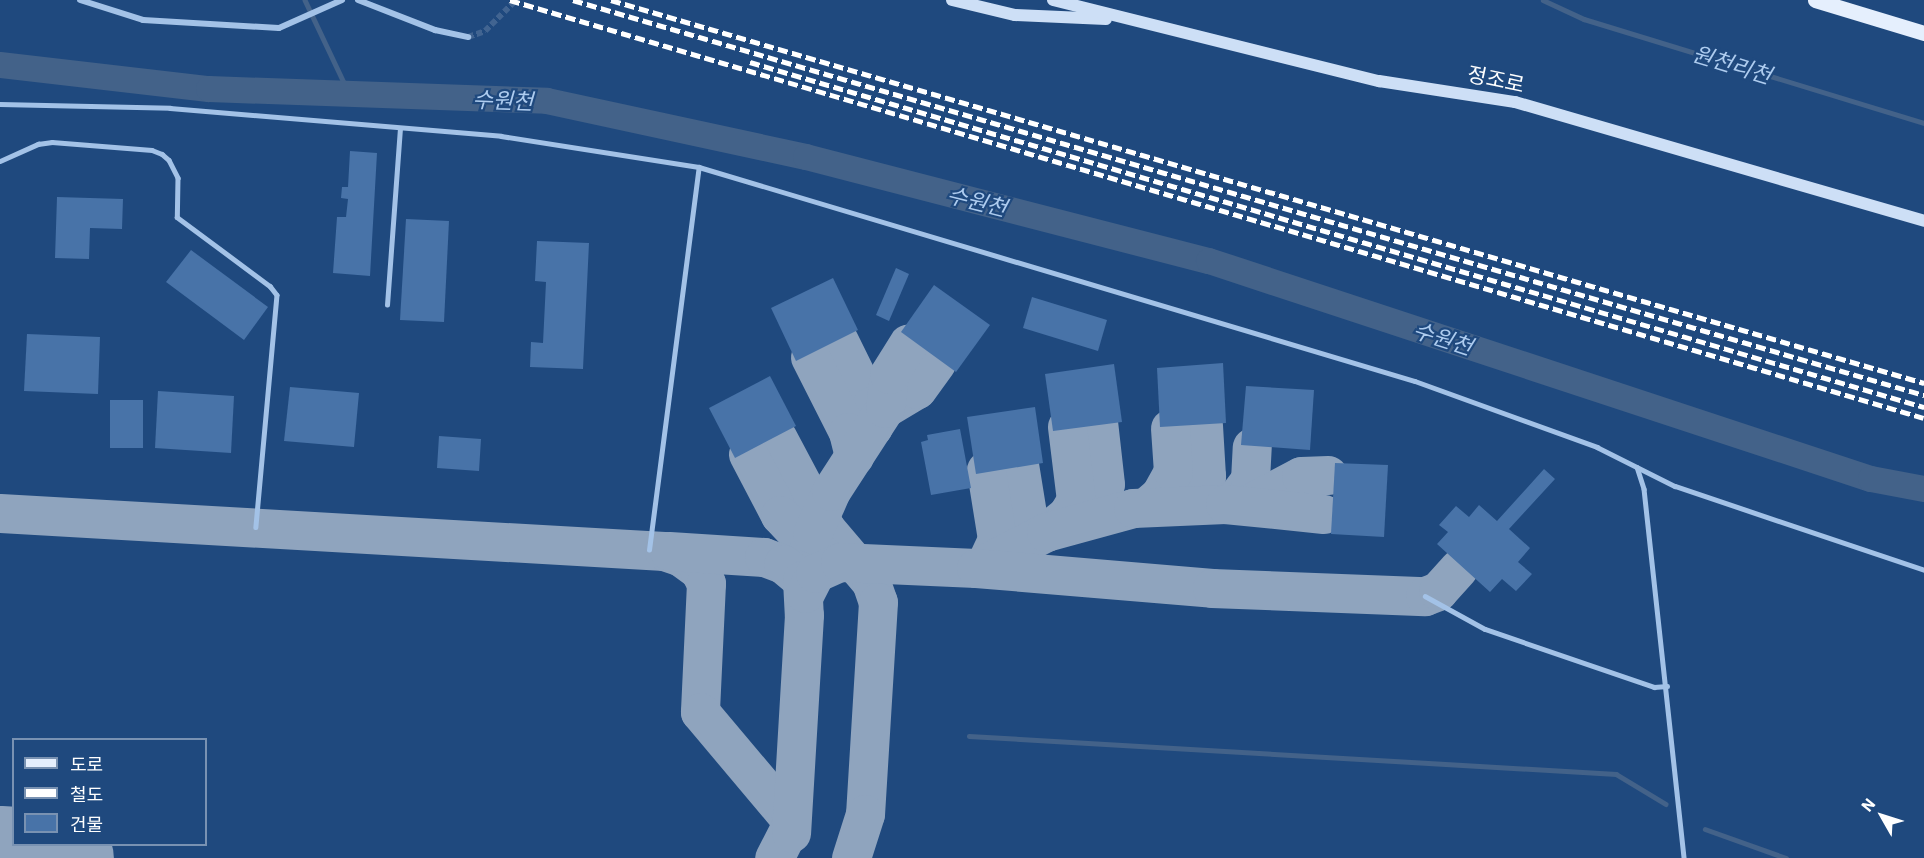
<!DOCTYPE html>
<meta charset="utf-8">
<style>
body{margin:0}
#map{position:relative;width:1924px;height:858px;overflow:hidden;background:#1f497e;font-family:"IBM Plex Sans","Noto Sans KR",sans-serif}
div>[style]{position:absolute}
.stream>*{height:4.5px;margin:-2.25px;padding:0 2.25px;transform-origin:2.25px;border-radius:2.25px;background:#436289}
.river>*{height:26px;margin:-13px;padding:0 13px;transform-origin:13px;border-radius:13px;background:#436289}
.taxiway>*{height:39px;margin:-19.5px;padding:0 19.5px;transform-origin:19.5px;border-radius:19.5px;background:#8fa4be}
.runway>*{height:96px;margin:-48px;padding:0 48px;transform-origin:48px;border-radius:48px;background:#8fa4be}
.building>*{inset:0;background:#4873a8}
.street-tunnel>*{height:6px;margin-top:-3px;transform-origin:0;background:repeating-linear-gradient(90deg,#416491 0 6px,transparent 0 9px)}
.lane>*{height:4.5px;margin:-2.25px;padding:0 2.25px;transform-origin:2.25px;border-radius:2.25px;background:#a3c2e7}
.street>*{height:6px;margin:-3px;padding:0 3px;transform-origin:3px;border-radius:3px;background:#a3c2e7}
.secondary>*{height:12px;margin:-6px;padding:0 6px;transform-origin:6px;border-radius:6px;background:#cddff6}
.primary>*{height:15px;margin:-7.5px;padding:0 7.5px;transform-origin:7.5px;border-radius:7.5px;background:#e5effd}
.rail>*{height:4.5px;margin-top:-2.25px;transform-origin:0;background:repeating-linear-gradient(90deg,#fff 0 10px,transparent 0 14.5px)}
span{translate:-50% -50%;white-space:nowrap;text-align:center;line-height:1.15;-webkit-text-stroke:4.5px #1f497e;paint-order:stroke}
.street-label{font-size:21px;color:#fff}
.water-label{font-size:22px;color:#aeccef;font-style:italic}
.legend{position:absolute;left:12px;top:738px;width:195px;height:108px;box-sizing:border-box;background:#1f497e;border:2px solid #7992b2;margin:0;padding:8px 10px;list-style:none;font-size:18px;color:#fff}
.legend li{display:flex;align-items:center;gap:12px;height:30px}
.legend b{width:30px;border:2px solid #7992b2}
.north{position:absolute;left:1852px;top:786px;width:60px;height:60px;-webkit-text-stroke:4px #1f497e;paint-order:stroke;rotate:309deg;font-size:16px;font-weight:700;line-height:24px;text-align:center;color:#fff}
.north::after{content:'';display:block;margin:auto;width:21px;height:27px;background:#fff;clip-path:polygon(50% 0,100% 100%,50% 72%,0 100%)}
</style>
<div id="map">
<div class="stream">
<div style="left:305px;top:0;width:105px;rotate:64.7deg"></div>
<div style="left:1543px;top:0;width:45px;rotate:24.9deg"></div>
<div style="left:1584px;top:19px;width:356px;rotate:17deg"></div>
<div style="left:969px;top:736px;width:648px;rotate:3.36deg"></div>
<div style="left:1616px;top:774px;width:58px;rotate:31deg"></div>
<div style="left:1705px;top:829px;width:86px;rotate:19.7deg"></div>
</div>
<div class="river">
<div style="left:0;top:65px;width:210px;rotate:6.6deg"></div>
<div style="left:209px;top:89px;width:338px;rotate:2deg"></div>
<div style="left:547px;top:101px;width:265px;rotate:12.2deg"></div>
<div style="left:806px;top:157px;width:416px;rotate:14.5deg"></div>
<div style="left:1209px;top:261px;width:697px;rotate:18.23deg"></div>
<div style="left:1871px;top:479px;width:54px;rotate:10.7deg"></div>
</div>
<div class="taxiway">
<div style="left:839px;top:341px;width:72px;rotate:63.8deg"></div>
<div style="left:871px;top:406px;width:21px;rotate:85deg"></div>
<div style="left:810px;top:357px;width:84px;rotate:63.1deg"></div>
<div style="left:848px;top:432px;width:25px;rotate:76deg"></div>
<div style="left:885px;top:408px;width:37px;rotate:-31deg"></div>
<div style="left:917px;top:389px;width:32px;rotate:-54deg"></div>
<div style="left:777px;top:437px;width:104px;rotate:62deg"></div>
<div style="left:826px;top:529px;width:70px;rotate:49.7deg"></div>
<div style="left:871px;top:582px;width:21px;rotate:71deg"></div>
<div style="left:878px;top:602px;width:212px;rotate:93.5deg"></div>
<div style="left:865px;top:814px;width:46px;rotate:107.7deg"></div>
<div style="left:748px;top:454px;width:69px;rotate:62.3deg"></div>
<div style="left:780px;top:515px;width:42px;rotate:46.9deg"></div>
<div style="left:809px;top:546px;width:22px;rotate:34deg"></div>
<div style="left:1184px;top:504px;width:25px;rotate:-45deg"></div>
<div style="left:1202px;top:486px;width:11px;rotate:-68deg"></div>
<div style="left:1206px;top:476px;width:51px;rotate:-93.4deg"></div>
<div style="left:1225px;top:504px;width:14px;rotate:-30deg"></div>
<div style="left:1237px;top:497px;width:21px;rotate:-53deg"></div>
<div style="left:1250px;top:480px;width:33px;rotate:-87deg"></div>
<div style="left:1246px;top:505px;width:62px;rotate:-27.8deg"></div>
<div style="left:1301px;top:476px;width:27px;rotate:-2deg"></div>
<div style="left:1146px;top:507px;width:18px;rotate:-41deg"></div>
<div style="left:1160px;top:495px;width:26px;rotate:-61deg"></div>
<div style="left:1173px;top:472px;width:44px;rotate:-93.9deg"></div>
<div style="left:0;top:513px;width:665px;rotate:3.28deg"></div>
<div style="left:664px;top:551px;width:18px;rotate:19deg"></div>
<div style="left:681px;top:557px;width:22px;rotate:36deg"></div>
<div style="left:699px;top:570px;width:15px;rotate:62deg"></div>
<div style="left:706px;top:583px;width:129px;rotate:92.7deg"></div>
<div style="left:700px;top:712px;width:140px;rotate:49.9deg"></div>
<div style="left:790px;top:819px;width:6px;rotate:81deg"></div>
<div style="left:791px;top:825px;width:37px;rotate:117deg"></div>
<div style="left:1080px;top:521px;width:26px;rotate:-47deg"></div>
<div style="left:1098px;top:502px;width:19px;rotate:-69deg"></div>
<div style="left:1105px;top:484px;width:62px;rotate:-96.4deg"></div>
<div style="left:1046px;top:532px;width:27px;rotate:-39deg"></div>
<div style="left:1067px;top:515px;width:17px;rotate:-59deg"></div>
<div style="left:1076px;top:500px;width:74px;rotate:-97deg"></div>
<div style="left:812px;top:534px;width:47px;rotate:-66.2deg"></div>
<div style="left:831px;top:491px;width:99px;rotate:-57deg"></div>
<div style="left:885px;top:408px;width:34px;rotate:-83deg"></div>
<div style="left:889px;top:374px;width:36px;rotate:-58deg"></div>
<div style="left:1017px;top:548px;width:25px;rotate:-61deg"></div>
<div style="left:1029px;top:526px;width:63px;rotate:-99.2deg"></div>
<div style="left:669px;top:551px;width:95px;rotate:3.6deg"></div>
<div style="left:764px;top:557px;width:20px;rotate:20deg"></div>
<div style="left:783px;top:564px;width:25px;rotate:40deg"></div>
<div style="left:802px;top:580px;width:35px;rotate:87deg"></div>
<div style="left:804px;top:615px;width:218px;rotate:93.4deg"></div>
<div style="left:985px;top:565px;width:29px;rotate:-65deg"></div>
<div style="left:997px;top:539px;width:70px;rotate:-99.1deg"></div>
<div style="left:976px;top:568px;width:79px;rotate:-27.2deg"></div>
<div style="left:1046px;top:532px;width:90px;rotate:-15.4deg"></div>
<div style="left:1133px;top:508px;width:92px;rotate:-2.5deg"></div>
<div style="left:1225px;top:504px;width:99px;rotate:5.8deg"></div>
<div style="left:805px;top:593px;width:22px;rotate:-63deg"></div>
<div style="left:815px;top:573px;width:27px;rotate:-24deg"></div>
<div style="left:840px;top:562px;width:136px;rotate:2.5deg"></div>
<div style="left:976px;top:568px;width:237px;rotate:4.8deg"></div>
<div style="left:1212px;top:588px;width:213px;rotate:2.2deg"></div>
<div style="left:1425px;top:596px;width:14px;rotate:-21deg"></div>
<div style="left:1438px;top:591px;width:30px;rotate:-48deg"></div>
</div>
<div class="runway">
<div style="left:0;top:854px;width:66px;rotate:3.5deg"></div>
</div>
<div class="building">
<div style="clip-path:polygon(350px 151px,377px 153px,370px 276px,333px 273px,337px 217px,346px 217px,348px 199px,341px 198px,342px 187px,348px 187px)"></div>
<div style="clip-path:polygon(57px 197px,123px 199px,122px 229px,90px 228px,89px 259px,55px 258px)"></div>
<div style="clip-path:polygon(406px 219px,449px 221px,444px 322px,400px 320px)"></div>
<div style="clip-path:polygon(537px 241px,589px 243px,583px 369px,530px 367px,531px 342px,543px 343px,546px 282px,535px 281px)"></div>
<div style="clip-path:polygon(191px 250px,268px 307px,244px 340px,166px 282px)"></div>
<div style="clip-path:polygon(896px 268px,909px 274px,889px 321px,876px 315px)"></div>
<div style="clip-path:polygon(833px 278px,858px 330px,796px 361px,771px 308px)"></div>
<div style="clip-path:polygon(934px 285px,990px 325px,956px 372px,901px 332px)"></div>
<div style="clip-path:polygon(1032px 297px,1107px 320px,1098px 351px,1023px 328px)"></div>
<div style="clip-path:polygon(27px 334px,100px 337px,98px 394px,24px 391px)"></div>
<div style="clip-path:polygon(1223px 363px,1226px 423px,1160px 427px,1157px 368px)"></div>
<div style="clip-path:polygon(1114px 364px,1122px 422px,1053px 431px,1045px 374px)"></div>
<div style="clip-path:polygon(770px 376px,796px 426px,735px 458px,709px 408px)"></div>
<div style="clip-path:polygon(1246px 386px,1314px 390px,1310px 450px,1241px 445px)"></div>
<div style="clip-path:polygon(290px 387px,359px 393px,354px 447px,284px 441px)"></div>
<div style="clip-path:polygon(158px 391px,234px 396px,231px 453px,155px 448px)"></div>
<div style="clip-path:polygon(110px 400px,143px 400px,143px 448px,110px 448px)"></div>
<div style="clip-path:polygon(1035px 407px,1043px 463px,976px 474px,967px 417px)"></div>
<div style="clip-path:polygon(960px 429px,971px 488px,931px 495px,921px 442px,928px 440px,927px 435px)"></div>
<div style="clip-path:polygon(439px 436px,481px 439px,479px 471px,437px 468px)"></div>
<div style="clip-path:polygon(1335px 463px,1388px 465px,1384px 537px,1331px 534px)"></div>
<div style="clip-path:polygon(1544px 469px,1555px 479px,1509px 529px,1530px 548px,1518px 562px,1532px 574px,1516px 591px,1502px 579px,1490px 592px,1437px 544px,1448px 532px,1439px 525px,1456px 506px,1469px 517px,1479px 505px,1497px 521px)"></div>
</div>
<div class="street-tunnel">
<div style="left:468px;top:37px;width:18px;rotate:-19deg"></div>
<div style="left:485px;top:31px;width:44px;rotate:-45deg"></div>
</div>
<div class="lane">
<div style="left:0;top:104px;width:170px;rotate:1.3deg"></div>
<div style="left:170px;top:108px;width:332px;rotate:4.8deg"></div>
<div style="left:501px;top:136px;width:200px;rotate:8.9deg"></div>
<div style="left:699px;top:167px;width:747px;rotate:16.64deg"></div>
<div style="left:1415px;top:381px;width:194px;rotate:19.9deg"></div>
<div style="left:1597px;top:447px;width:87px;rotate:26.6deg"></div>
<div style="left:1675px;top:486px;width:263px;rotate:18.6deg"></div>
<div style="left:0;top:161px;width:42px;rotate:-24.1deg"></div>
<div style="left:38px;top:144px;width:14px;rotate:-8deg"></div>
<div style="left:52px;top:142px;width:100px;rotate:4.6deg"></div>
<div style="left:152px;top:150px;width:11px;rotate:22deg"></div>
<div style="left:162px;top:154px;width:9px;rotate:41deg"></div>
<div style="left:169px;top:160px;width:20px;rotate:63deg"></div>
<div style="left:178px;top:178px;width:39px;rotate:91deg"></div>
<div style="left:177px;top:217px;width:116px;rotate:36.6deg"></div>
<div style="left:270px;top:286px;width:11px;rotate:52deg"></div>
<div style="left:277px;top:295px;width:233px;rotate:95.2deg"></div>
<div style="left:387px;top:305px;width:177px;rotate:-85.8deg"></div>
<div style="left:1637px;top:467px;width:23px;rotate:72deg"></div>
<div style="left:1644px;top:489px;width:371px;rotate:83.8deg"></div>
<div style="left:649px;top:550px;width:386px;rotate:-82.6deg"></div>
<div style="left:1425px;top:596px;width:68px;rotate:28.8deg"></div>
<div style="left:1485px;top:629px;width:179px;rotate:18.9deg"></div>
<div style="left:1654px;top:687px;width:13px;rotate:-4deg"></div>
</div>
<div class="street">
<div style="left:80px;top:0;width:66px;rotate:17.6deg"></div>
<div style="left:143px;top:20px;width:136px;rotate:3.4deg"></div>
<div style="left:279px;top:28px;width:69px;rotate:-24deg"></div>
<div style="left:358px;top:0;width:83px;rotate:21.3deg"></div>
<div style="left:435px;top:30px;width:34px;rotate:12deg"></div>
</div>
<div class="secondary">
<div style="left:952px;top:0;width:65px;rotate:13.4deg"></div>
<div style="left:1015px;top:15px;width:91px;rotate:2.5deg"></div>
<div style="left:1053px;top:0;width:336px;rotate:14deg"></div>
<div style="left:1379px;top:81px;width:138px;rotate:8.8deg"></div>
<div style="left:1515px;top:102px;width:426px;rotate:16.2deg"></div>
</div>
<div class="primary">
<div style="left:1815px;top:0;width:114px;rotate:16.8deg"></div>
</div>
<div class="rail">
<div style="left:510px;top:0;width:1474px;rotate:16.47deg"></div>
<div style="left:573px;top:0;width:1408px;rotate:16.3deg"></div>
<div style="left:611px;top:0;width:1368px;rotate:16.26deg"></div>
<div style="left:750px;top:62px;width:1224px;rotate:16.38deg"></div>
</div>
<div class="street-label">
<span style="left:1496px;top:79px;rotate:12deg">정조로</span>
</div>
<div class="water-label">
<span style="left:1732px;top:64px;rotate:17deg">원천리천</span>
<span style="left:503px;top:100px;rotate:2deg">수원천</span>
<span style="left:977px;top:201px;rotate:14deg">수원천</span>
<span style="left:1443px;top:338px;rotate:18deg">수원천</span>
</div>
<ul class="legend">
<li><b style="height:8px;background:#e5effd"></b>도로</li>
<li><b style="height:8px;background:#fff"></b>철도</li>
<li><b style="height:16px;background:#4873a8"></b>건물</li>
</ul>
<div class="north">N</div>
</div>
